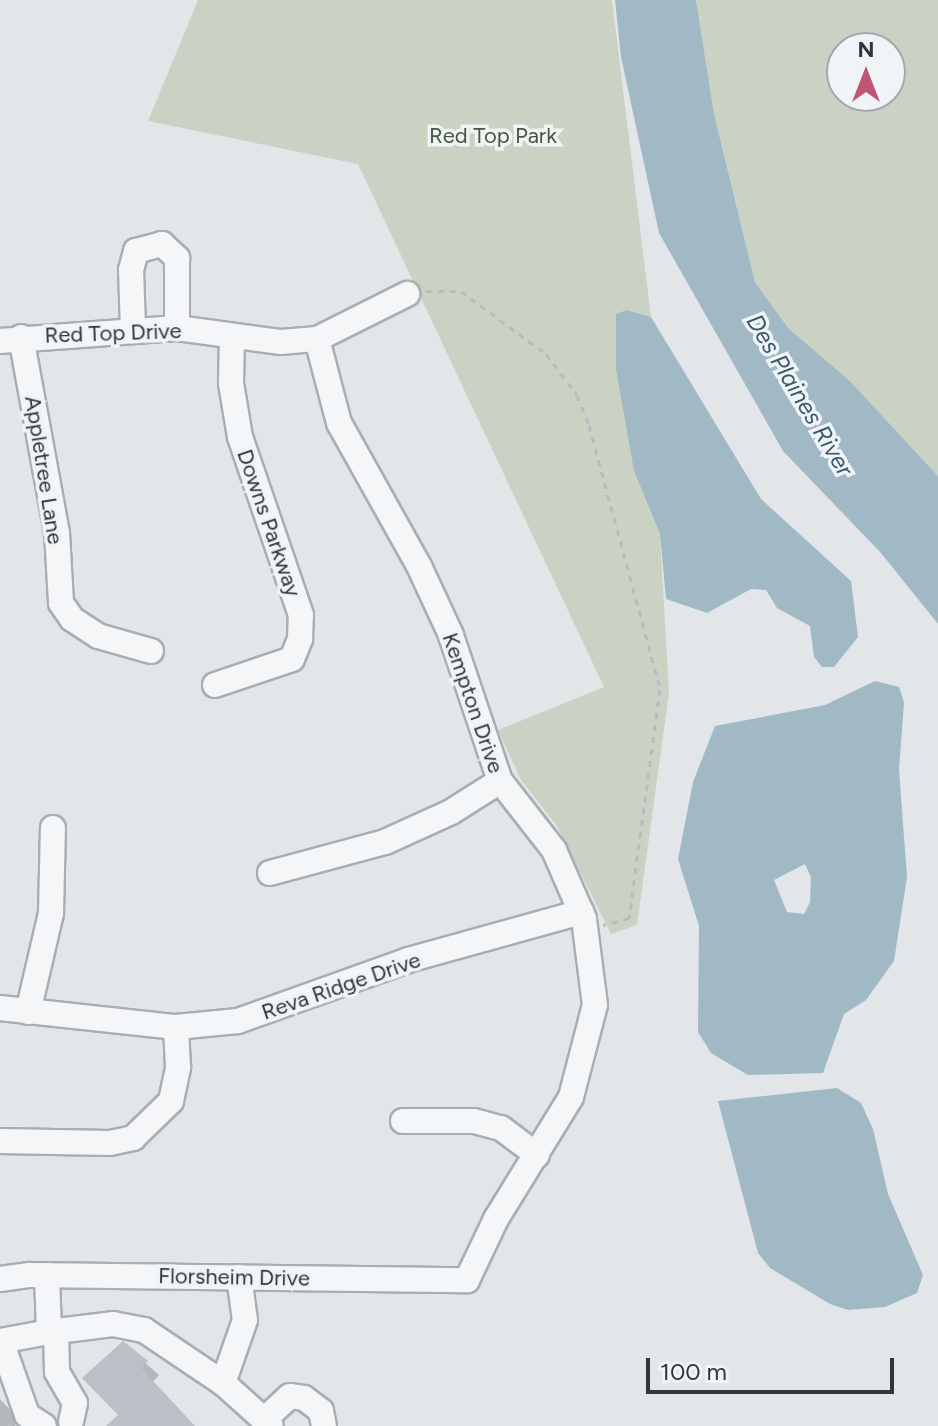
<!DOCTYPE html>
<style>
body{margin:0}
#map{position:relative;width:938px;height:1426px;overflow:hidden;background:#e2e6e9;font-family:Figtree,sans-serif}
div>[style]{position:absolute}
.green>*{inset:0;background:#cad2c4}
.water>*{inset:0;background:#a1b8c5}
.shadow>*{inset:0;background:#0003}
.building>*{inset:0;background:#bac0c5}
.path>*{height:3px;margin-top:-1.5px;transform-origin:0;background:repeating-linear-gradient(90deg,#b8bcc0 0 6px,transparent 0 12px)}
.roads{filter:drop-shadow(2px 0 #a8aeb3) drop-shadow(-2px 0 #a8aeb3) drop-shadow(0 2px #a8aeb3) drop-shadow(0 -2px #a8aeb3)}
.minor>*{height:24px;margin:-12px;padding:0 12px;transform-origin:12px;border-radius:12px;background:#f4f6f8}
span{translate:-50% -50%;white-space:nowrap;text-align:center;line-height:1.15;-webkit-text-stroke:7px #f1f4f6;paint-order:stroke}
.park-label{font-size:22px;color:#45593b}
.street-label{font-size:22px;color:#2c363f}
.water-label{font-size:24px;color:#3a596e;font-style:italic}
.north{position:absolute;left:826px;top:32px;width:80px;height:80px;box-sizing:border-box;background:#f1f4f6;border:2px solid #a2a8ad;border-radius:50%;rotate:0deg;font-size:22px;font-weight:700;line-height:32px;text-align:center;color:#2c363f}
.north::after{content:'';display:block;margin:auto;width:28px;height:36px;background:#c05574;clip-path:polygon(50% 0,100% 100%,50% 72%,0 100%)}
.scale{position:absolute;left:646px;top:1358px;width:248px;height:36px;box-sizing:border-box;border:4px solid #2c363f;border-top:0;padding-left:10px;font-size:24px;line-height:28px;white-space:nowrap;color:#2c363f;-webkit-text-stroke:6px #f1f4f6;paint-order:stroke}
</style>
<div id="map">
<div class="green">
<div style="clip-path:polygon(198px 0,612px 0,651px 317px,627px 310px,634px 471px,660px 534px,669px 693px,637px 925px,611px 934px,557px 826px,521px 780px,498px 730px,604px 687px,358px 164px,148px 121px)"></div>
<div style="clip-path:polygon(evenodd,696px 0,938px 0,938px 476px,849px 380px,789px 329px,755px 282px,714px 114px,696px 0,842px 48px,890px 48px,890px 96px,842px 96px,842px 48px)"></div>
</div>
<div class="water">
<div style="clip-path:polygon(615px 0,696px 0,714px 114px,755px 282px,789px 329px,849px 380px,938px 476px,938px 624px,881px 553px,783px 451px,659px 233px,621px 57px)"></div>
<div style="clip-path:polygon(627px 310px,651px 317px,761px 499px,851px 581px,858px 637px,834px 667px,822px 667px,814px 657px,810px 626px,777px 608px,766px 590px,751px 589px,707px 613px,666px 599px,660px 534px,634px 471px,616px 369px,616px 314px)"></div>
<div style="clip-path:polygon(evenodd,875px 681px,899px 687px,904px 702px,899px 770px,907px 877px,894px 961px,866px 1000px,844px 1014px,823px 1073px,748px 1075px,711px 1053px,698px 1032px,699px 926px,678px 859px,693px 782px,715px 726px,825px 705px,875px 681px,805px 864px,811px 877px,810px 902px,804px 914px,787px 912px,774px 880px,805px 864px)"></div>
<div style="clip-path:polygon(837px 1088px,861px 1103px,873px 1129px,888px 1194px,923px 1275px,917px 1293px,885px 1307px,848px 1310px,830px 1304px,770px 1268px,758px 1253px,718px 1101px)"></div>
</div>
<div class="shadow">
<div style="clip-path:polygon(124px 1344px,159px 1375px,153px 1382px,193px 1426px,109px 1426px,120px 1415px)"></div>
<div style="clip-path:polygon(0 1399px,19px 1419px,15px 1426px,0 1426px)"></div>
</div>
<div class="building">
<div style="clip-path:polygon(123px 1341px,148px 1361px,141px 1368px,195px 1426px,106px 1426px,118px 1415px,82px 1378px)"></div>
</div>
<div class="path">
<div style="left:426px;top:291px;width:35px"></div>
<div style="left:461px;top:291px;width:106px;rotate:36.5deg"></div>
<div style="left:546px;top:354px;width:51px;rotate:52.9deg"></div>
<div style="left:577px;top:395px;width:32px;rotate:68deg"></div>
<div style="left:589px;top:425px;width:273px;rotate:74.9deg"></div>
<div style="left:660px;top:689px;width:231px;rotate:97.7deg"></div>
<div style="left:629px;top:918px;width:27px;rotate:165deg"></div>
</div>
<div class="roads">
<div class="minor">
<div style="left:133px;top:329px;width:59px;rotate:-91.9deg"></div>
<div style="left:131px;top:270px;width:20px;rotate:-75deg"></div>
<div style="left:136px;top:251px;width:27px;rotate:-15deg"></div>
<div style="left:162px;top:244px;width:21px;rotate:43deg"></div>
<div style="left:177px;top:258px;width:70px;rotate:90deg"></div>
<div style="left:21px;top:337px;width:199px;rotate:79.6deg"></div>
<div style="left:57px;top:533px;width:70px;rotate:86.7deg"></div>
<div style="left:61px;top:603px;width:19px;rotate:55deg"></div>
<div style="left:72px;top:619px;width:31px;rotate:33deg"></div>
<div style="left:98px;top:636px;width:55px;rotate:15.8deg"></div>
<div style="left:0;top:341px;width:177px;rotate:-4.2deg"></div>
<div style="left:177px;top:328px;width:105px;rotate:7.7deg"></div>
<div style="left:281px;top:342px;width:36px;rotate:-5deg"></div>
<div style="left:317px;top:339px;width:101px;rotate:-26.6deg"></div>
<div style="left:215px;top:685px;width:81px;rotate:-18.7deg"></div>
<div style="left:292px;top:659px;width:22px;rotate:-68deg"></div>
<div style="left:300px;top:639px;width:24px;rotate:-88deg"></div>
<div style="left:301px;top:615px;width:188px;rotate:-108.9deg"></div>
<div style="left:240px;top:437px;width:55px;rotate:-99.5deg"></div>
<div style="left:231px;top:383px;width:47px;rotate:-88.8deg"></div>
<div style="left:270px;top:873px;width:119px;rotate:-15.1deg"></div>
<div style="left:385px;top:842px;width:72px;rotate:-24.4deg"></div>
<div style="left:451px;top:812px;width:58px;rotate:-32.3deg"></div>
<div style="left:0;top:1008px;width:177px;rotate:6.2deg"></div>
<div style="left:176px;top:1027px;width:62px;rotate:-5.5deg"></div>
<div style="left:238px;top:1021px;width:181px;rotate:-19.7deg"></div>
<div style="left:408px;top:960px;width:180px;rotate:-15.5deg"></div>
<div style="left:28px;top:1012px;width:102px;rotate:-76.9deg"></div>
<div style="left:51px;top:913px;width:85px;rotate:-88.7deg"></div>
<div style="left:403px;top:1121px;width:71px"></div>
<div style="left:474px;top:1121px;width:28px;rotate:15deg"></div>
<div style="left:501px;top:1128px;width:45px;rotate:36.9deg"></div>
<div style="left:0;top:1141px;width:110px;rotate:1deg"></div>
<div style="left:110px;top:1143px;width:24px;rotate:-12deg"></div>
<div style="left:133px;top:1138px;width:53px;rotate:-44.2deg"></div>
<div style="left:171px;top:1101px;width:35px;rotate:-78deg"></div>
<div style="left:178px;top:1067px;width:40px;rotate:-92.9deg"></div>
<div style="left:239px;top:1277px;width:43px;rotate:82.1deg"></div>
<div style="left:245px;top:1320px;width:67px;rotate:109.2deg"></div>
<div style="left:223px;top:1383px;width:64px;rotate:41.9deg"></div>
<div style="left:0;top:1279px;width:30px;rotate:-8deg"></div>
<div style="left:30px;top:1275px;width:437px;rotate:0.7deg"></div>
<div style="left:467px;top:1280px;width:68px;rotate:-64.6deg"></div>
<div style="left:496px;top:1219px;width:143px;rotate:-58.4deg"></div>
<div style="left:571px;top:1097px;width:95px;rotate:-75.4deg"></div>
<div style="left:595px;top:1005px;width:87px;rotate:-97.3deg"></div>
<div style="left:584px;top:919px;width:75px;rotate:-113.5deg"></div>
<div style="left:554px;top:850px;width:88px;rotate:-128deg"></div>
<div style="left:500px;top:781px;width:154px;rotate:-108.6deg"></div>
<div style="left:451px;top:635px;width:76px;rotate:-114.9deg"></div>
<div style="left:419px;top:566px;width:164px;rotate:-119.2deg"></div>
<div style="left:339px;top:423px;width:87px;rotate:-104.7deg"></div>
<div style="left:56px;top:1331px;width:41px;rotate:88.6deg"></div>
<div style="left:57px;top:1372px;width:36px;rotate:60deg"></div>
<div style="left:75px;top:1403px;width:19px;rotate:102deg"></div>
<div style="left:49px;top:1332px;width:64px;rotate:-7.1deg"></div>
<div style="left:113px;top:1324px;width:32px;rotate:11deg"></div>
<div style="left:144px;top:1330px;width:95px;rotate:33.9deg"></div>
<div style="left:0;top:1341px;width:50px;rotate:-10.4deg"></div>
<div style="left:49px;top:1332px;width:57px;rotate:-92deg"></div>
<div style="left:1px;top:1341px;width:78px;rotate:70.6deg"></div>
<div style="left:27px;top:1415px;width:20px;rotate:33deg"></div>
<div style="left:264px;top:1420px;width:35px;rotate:-43deg"></div>
<div style="left:290px;top:1396px;width:14px;rotate:8deg"></div>
<div style="left:304px;top:1398px;width:21px;rotate:37deg"></div>
<div style="left:321px;top:1411px;width:15px;rotate:79deg"></div>
</div>
</div>
<div class="park-label">
<span style="left:493px;top:136px">Red Top Park</span>
</div>
<div class="street-label">
<span style="left:113px;top:333px;rotate:-2deg">Red Top Drive</span>
<span style="left:44px;top:470px;rotate:81deg">Appletree Lane</span>
<span style="left:269px;top:523px;rotate:71deg">Downs Parkway</span>
<span style="left:473px;top:703px;rotate:71deg">Kempton Drive</span>
<span style="left:341px;top:986px;rotate:-19deg">Reva Ridge Drive</span>
<span style="left:234px;top:1277px;rotate:1deg">Florsheim Drive</span>
</div>
<div class="water-label">
<span style="left:800px;top:395px;rotate:59deg">Des Plaines River</span>
</div>
<div class="north">N</div>
<div class="scale">100 m</div>
</div>
